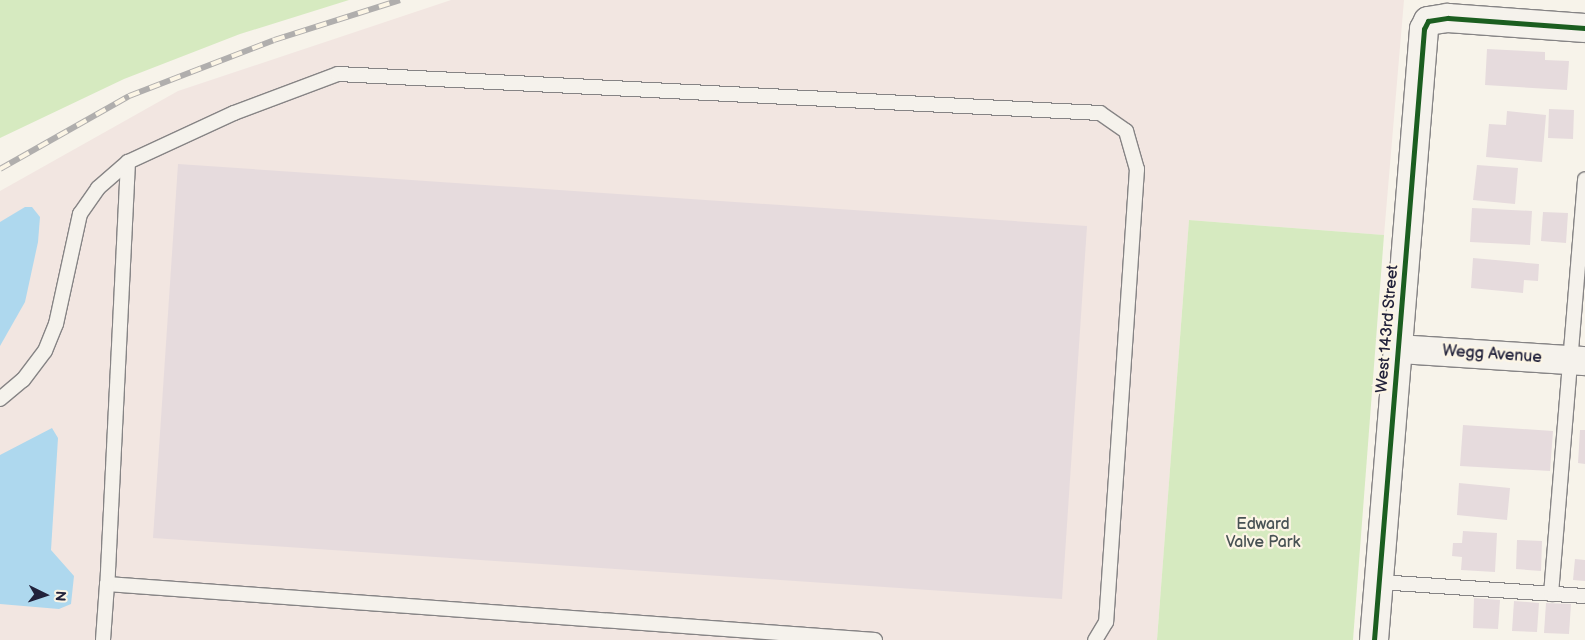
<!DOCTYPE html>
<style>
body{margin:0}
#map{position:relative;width:1585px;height:640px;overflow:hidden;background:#f7f3ea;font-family:"Balsamiq Sans",sans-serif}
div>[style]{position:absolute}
.built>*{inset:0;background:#f2e6e1}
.green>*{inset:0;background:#d6eac0}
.water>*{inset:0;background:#aed8ee}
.building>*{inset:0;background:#e6dbdd}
.roads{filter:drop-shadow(1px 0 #868485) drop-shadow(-1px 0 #868485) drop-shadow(0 1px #868485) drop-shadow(0 -1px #868485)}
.lane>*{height:14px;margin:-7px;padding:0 7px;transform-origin:7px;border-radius:7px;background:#f5f2ec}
.street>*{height:28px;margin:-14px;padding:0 14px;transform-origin:14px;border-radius:14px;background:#f5f2ec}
.rail>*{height:5.5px;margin-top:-2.75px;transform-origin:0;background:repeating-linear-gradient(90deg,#fcf5e5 0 11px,#b0aead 0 22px);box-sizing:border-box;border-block:1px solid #b0aead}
.cycleway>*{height:5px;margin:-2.5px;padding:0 2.5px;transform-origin:2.5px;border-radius:2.5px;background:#1b5e20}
span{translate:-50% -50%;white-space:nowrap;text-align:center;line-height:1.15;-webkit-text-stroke:4.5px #fcf5e5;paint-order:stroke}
.street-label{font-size:16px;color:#22223b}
.park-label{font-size:16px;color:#485254}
.north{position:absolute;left:20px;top:570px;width:50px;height:50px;-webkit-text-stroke:4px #fcf5e5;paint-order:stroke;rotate:94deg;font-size:14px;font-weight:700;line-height:20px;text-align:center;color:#22223b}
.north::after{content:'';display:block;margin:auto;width:18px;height:22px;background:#22223b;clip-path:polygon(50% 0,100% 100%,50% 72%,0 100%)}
</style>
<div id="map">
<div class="built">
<div style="clip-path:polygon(451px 0,1404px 0,1384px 235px,1189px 220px,1157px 640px,0 640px,0 191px,178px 91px)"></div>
</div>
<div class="green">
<div style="clip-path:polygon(0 0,349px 0,240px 34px,124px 79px,0 138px)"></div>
<div style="clip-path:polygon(1189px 220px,1384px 235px,1353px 640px,1157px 640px)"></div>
</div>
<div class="water">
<div style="clip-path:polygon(25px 207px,32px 207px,40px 217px,38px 242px,25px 302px,0 346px,0 222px)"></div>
<div style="clip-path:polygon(52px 428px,58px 438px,51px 550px,74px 576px,71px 604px,59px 609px,0 604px,0 455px)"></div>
</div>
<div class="building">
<div style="clip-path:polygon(1487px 49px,1545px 52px,1545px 60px,1569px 61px,1567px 90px,1485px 85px)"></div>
<div style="clip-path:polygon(1549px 109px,1574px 110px,1573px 139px,1548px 138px)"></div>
<div style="clip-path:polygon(1507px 111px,1546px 115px,1542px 162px,1486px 157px,1489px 124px,1506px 125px)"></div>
<div style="clip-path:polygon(178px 164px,1087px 226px,1062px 599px,153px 538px)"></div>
<div style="clip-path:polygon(1477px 165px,1518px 168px,1515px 204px,1473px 200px)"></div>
<div style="clip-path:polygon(1472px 208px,1532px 211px,1530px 245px,1470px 242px)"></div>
<div style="clip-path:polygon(1543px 212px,1568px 213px,1566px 243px,1541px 241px)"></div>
<div style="clip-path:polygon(1473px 258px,1539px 264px,1538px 281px,1524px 280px,1523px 293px,1471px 288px)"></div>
<div style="clip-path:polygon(1463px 425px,1553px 431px,1550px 471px,1460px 466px)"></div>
<div style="clip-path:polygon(1580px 430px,1585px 430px,1585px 464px,1578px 463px)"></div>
<div style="clip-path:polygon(1459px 483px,1510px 488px,1507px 520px,1457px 515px)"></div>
<div style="clip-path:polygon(1463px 531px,1497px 533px,1495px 572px,1461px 570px,1462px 557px,1452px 556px,1453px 543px,1462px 543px)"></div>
<div style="clip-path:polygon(1517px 540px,1542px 541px,1541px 571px,1516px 569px)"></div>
<div style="clip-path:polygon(1575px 559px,1585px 560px,1585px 581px,1573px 580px)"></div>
<div style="clip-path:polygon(1474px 598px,1500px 600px,1498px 629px,1473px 628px)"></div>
<div style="clip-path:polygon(1514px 601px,1539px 603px,1537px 632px,1512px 631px)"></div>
<div style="clip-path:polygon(1546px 603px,1571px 604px,1569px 634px,1544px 633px)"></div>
</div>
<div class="roads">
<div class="lane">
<div style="left:128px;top:162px;width:423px;rotate:92.8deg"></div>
<div style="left:107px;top:584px;width:770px;rotate:4.17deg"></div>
<div style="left:0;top:399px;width:30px;rotate:-40deg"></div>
<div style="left:23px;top:380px;width:36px;rotate:-53deg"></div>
<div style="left:45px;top:351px;width:29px;rotate:-68deg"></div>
<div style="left:56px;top:324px;width:113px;rotate:-77.7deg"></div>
<div style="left:80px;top:214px;width:32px;rotate:-55deg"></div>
<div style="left:98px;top:188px;width:40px;rotate:-41deg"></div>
<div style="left:128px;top:162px;width:117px;rotate:-24.8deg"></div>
<div style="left:234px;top:113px;width:111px;rotate:-20.6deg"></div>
<div style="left:338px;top:74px;width:763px;rotate:2.93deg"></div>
<div style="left:1100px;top:113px;width:32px;rotate:35deg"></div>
<div style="left:1126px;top:131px;width:40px;rotate:74deg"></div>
<div style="left:1137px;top:169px;width:454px;rotate:93.9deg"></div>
<div style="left:1106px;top:622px;width:21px;rotate:121deg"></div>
<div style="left:1379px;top:582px;width:206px;rotate:3.9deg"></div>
<div style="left:1551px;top:594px;width:416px;rotate:-85.3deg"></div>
<div style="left:103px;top:640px;width:56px;rotate:-85.9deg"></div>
</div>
<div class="street">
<div style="left:1399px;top:349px;width:186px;rotate:3.7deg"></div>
<div style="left:1374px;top:640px;width:613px;rotate:-85.32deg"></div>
<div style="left:1424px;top:29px;width:9px;rotate:-63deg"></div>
<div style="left:1428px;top:21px;width:20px;rotate:-9deg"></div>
<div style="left:1448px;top:18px;width:137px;rotate:4.2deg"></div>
</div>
</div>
<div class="rail">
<div style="left:0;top:169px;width:148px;rotate:-29.5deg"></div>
<div style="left:129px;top:96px;width:155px;rotate:-21.1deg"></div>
<div style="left:274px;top:40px;width:132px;rotate:-17.6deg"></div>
</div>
<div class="cycleway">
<div style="left:1374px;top:640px;width:613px;rotate:-85.32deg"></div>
<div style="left:1424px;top:29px;width:9px;rotate:-63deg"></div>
<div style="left:1428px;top:21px;width:20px;rotate:-9deg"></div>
<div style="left:1448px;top:18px;width:137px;rotate:4.2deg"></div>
</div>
<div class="street-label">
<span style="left:1388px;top:329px;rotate:-85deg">West 143rd Street</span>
<span style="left:1492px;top:355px;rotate:4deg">Wegg Avenue</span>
</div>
<div class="park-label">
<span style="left:1263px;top:534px">Edward<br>Valve Park</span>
</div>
<div class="north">N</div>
</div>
